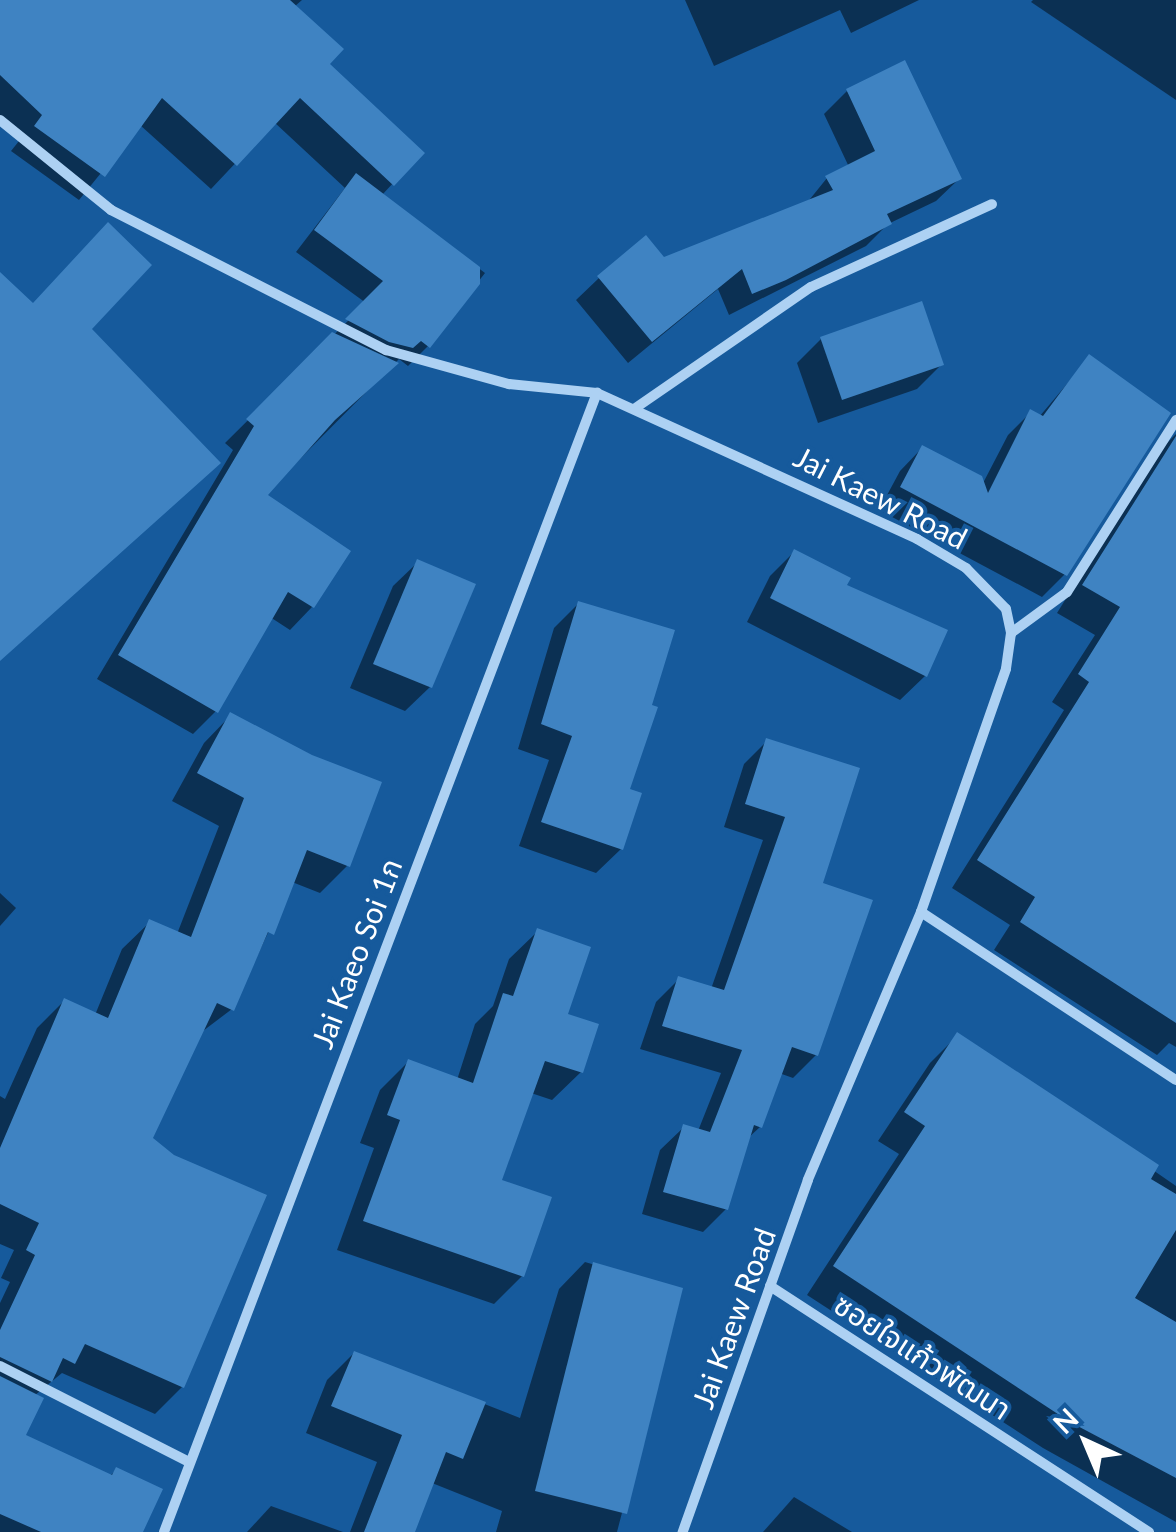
<!DOCTYPE html>
<meta charset="utf-8">
<style>
body{margin:0}
#map{position:relative;width:1176px;height:1532px;overflow:hidden;background:#165a9c;font-family:Lato,"Noto Sans Thai",sans-serif}
div>[style]{position:absolute}
.shadow>*{inset:0;background:#0007}
.building>*{inset:0;background:#3f83c2}
.street>*{height:10px;margin:-5px;padding:0 5px;transform-origin:5px;border-radius:5px;background:#add1f3}
span{translate:-50% -50%;white-space:nowrap;text-align:center;line-height:1.15;-webkit-text-stroke:8px #165a9c;paint-order:stroke}
.street-label{font-size:30px;color:#fff}
.north{position:absolute;left:1036px;top:1392px;width:100px;height:100px;-webkit-text-stroke:8px #165a9c;paint-order:stroke;rotate:316deg;font-size:28px;font-weight:700;line-height:40px;text-align:center;color:#fff}
.north::after{content:'';display:block;margin:auto;width:35px;height:45px;background:#fff;clip-path:polygon(50% 0,100% 100%,50% 72%,0 100%)}
</style>
<div id="map">
<div class="shadow">
<div style="clip-path:polygon(0 0,302px 0,294px 7px,327px 64px,421px 153px,382px 195px,485px 273px,428px 346px,408px 366px,399px 359px,264px 495px,312px 607px,290px 630px,270px 617px,216px 711px,193px 734px,97px 679px,233px 450px,225px 443px,366px 303px,296px 252px,345px 188px,274px 122px,211px 189px,140px 125px,79px 200px,11px 151px,19px 141px,0 123px)"></div>
<div style="clip-path:polygon(685px 0,919px 0,851px 33px,840px 10px,714px 66px)"></div>
<div style="clip-path:polygon(1176px 0,1176px 100px,1031px 2px,1033px 0)"></div>
<div style="clip-path:polygon(847px 91px,959px 179px,936px 201px,888px 224px,866px 246px,729px 315px,718px 289px,628px 363px,576px 300px,599px 278px,664px 260px,806px 204px,827px 178px,849px 167px,824px 114px)"></div>
<div style="clip-path:polygon(821px 339px,941px 365px,917px 389px,818px 423px,797px 363px)"></div>
<div style="clip-path:polygon(1089px 358px,1065px 574px,1042px 597px,879px 510px,900px 471px,922px 448px,982px 485px,1008px 435px,1031px 412px,1039px 417px)"></div>
<div style="clip-path:polygon(1176px 434px,1176px 1047px,1169px 1043px,1157px 1055px,994px 950px,1010px 925px,952px 888px,1064px 710px,1052px 702px,1095px 635px,1057px 613px,1157px 453px)"></div>
<div style="clip-path:polygon(794px 552px,844px 586px,945px 631px,925px 676px,900px 700px,747px 622px,770px 576px)"></div>
<div style="clip-path:polygon(418px 562px,430px 687px,405px 711px,350px 688px,393px 586px)"></div>
<div style="clip-path:polygon(578px 604px,626px 790px,621px 849px,596px 873px,519px 846px,549px 760px,518px 749px,554px 628px)"></div>
<div style="clip-path:polygon(231px 715px,347px 866px,320px 893px,292px 882px,232px 1009px,199px 1034px,150px 1139px,182px 1387px,155px 1414px,62px 1373px,34px 1396px,23px 1436px,110px 1476px,116px 1470px,141px 1532px,0 1532px,0 1303px,10px 1282px,1px 1278px,14px 1250px,0 1244px,0 1096px,5px 1099px,37px 1028px,64px 1001px,95px 1015px,122px 949px,150px 922px,177px 934px,219px 826px,172px 801px,204px 743px)"></div>
<div style="clip-path:polygon(767px 741px,820px 884px,816px 1055px,793px 1078px,779px 1073px,760px 1127px,747px 1139px,726px 1209px,703px 1232px,642px 1214px,660px 1150px,684px 1127px,698px 1131px,721px 1073px,640px 1049px,656px 1002px,679px 979px,711px 989px,763px 840px,724px 827px,744px 764px)"></div>
<div style="clip-path:polygon(0 893px,16px 908px,0 926px)"></div>
<div style="clip-path:polygon(538px 931px,581px 1072px,552px 1100px,531px 1093px,499px 1181px,522px 1276px,494px 1304px,337px 1250px,374px 1148px,360px 1143px,380px 1090px,408px 1062px,457px 1080px,475px 1024px,493px 1006px,509px 959px)"></div>
<div style="clip-path:polygon(958px 1035px,1176px 1186px,1176px 1522px,1043px 1448px,807px 1295px,899px 1154px,878px 1141px,930px 1063px)"></div>
<div style="clip-path:polygon(585px 1262px,680px 1290px,617px 1532px,496px 1532px,502px 1511px,432px 1483px,412px 1532px,350px 1532px,377px 1462px,306px 1433px,327px 1380px,354px 1353px,520px 1418px,559px 1289px)"></div>
<div style="clip-path:polygon(794px 1497px,852px 1532px,763px 1532px)"></div>
<div style="clip-path:polygon(271px 1506px,343px 1532px,247px 1532px)"></div>
</div>
<div class="building">
<div style="clip-path:polygon(0 0,290px 0,344px 49px,330px 64px,425px 153px,394px 186px,300px 98px,237px 166px,162px 98px,105px 177px,34px 126px,42px 115px,0 75px)"></div>
<div style="clip-path:polygon(905px 60px,962px 179px,887px 214px,892px 224px,786px 280px,752px 294px,742px 269px,652px 342px,597px 276px,646px 235px,664px 257px,833px 190px,825px 176px,875px 151px,846px 89px)"></div>
<div style="clip-path:polygon(356px 173px,480px 267px,480px 284px,430px 348px,421px 341px,413px 348px,389px 342px,345px 319px,383px 281px,314px 230px)"></div>
<div style="clip-path:polygon(108px 222px,152px 265px,92px 329px,221px 463px,0 661px,0 272px,33px 303px)"></div>
<div style="clip-path:polygon(922px 301px,944px 365px,842px 400px,820px 337px)"></div>
<div style="clip-path:polygon(332px 332px,399px 363px,335px 420px,268px 495px,351px 551px,314px 608px,288px 592px,218px 713px,118px 655px,254px 426px,246px 419px)"></div>
<div style="clip-path:polygon(1089px 354px,1171px 413px,1067px 576px,900px 487px,922px 445px,982px 476px,988px 493px,1030px 409px,1043px 416px)"></div>
<div style="clip-path:polygon(1176px 436px,1176px 1023px,1020px 922px,1035px 897px,977px 860px,1089px 682px,1078px 674px,1120px 607px,1082px 585px)"></div>
<div style="clip-path:polygon(794px 549px,851px 578px,847px 585px,948px 630px,927px 677px,770px 598px)"></div>
<div style="clip-path:polygon(417px 559px,476px 584px,432px 688px,373px 664px)"></div>
<div style="clip-path:polygon(578px 601px,675px 630px,652px 705px,658px 707px,630px 789px,642px 793px,623px 850px,541px 822px,572px 736px,541px 724px)"></div>
<div style="clip-path:polygon(230px 712px,312px 755px,382px 782px,350px 867px,307px 850px,274px 935px,268px 932px,234px 1011px,217px 1003px,153px 1138px,174px 1155px,267px 1195px,184px 1388px,85px 1344px,75px 1364px,63px 1358px,52px 1382px,0 1357px,0 1330px,35px 1255px,26px 1250px,39px 1223px,0 1204px,0 1148px,64px 998px,108px 1018px,149px 919px,191px 937px,244px 798px,197px 773px)"></div>
<div style="clip-path:polygon(766px 738px,860px 768px,823px 883px,873px 900px,818px 1056px,792px 1047px,762px 1128px,754px 1125px,728px 1210px,663px 1192px,683px 1124px,710px 1132px,742px 1050px,662px 1026px,678px 976px,724px 990px,785px 817px,745px 804px)"></div>
<div style="clip-path:polygon(537px 928px,591px 947px,568px 1014px,599px 1024px,583px 1073px,545px 1061px,502px 1180px,552px 1197px,524px 1277px,363px 1221px,400px 1120px,387px 1115px,408px 1059px,473px 1083px,503px 993px,513px 996px)"></div>
<div style="clip-path:polygon(957px 1032px,1159px 1165px,1151px 1179px,1176px 1194px,1176px 1230px,1135px 1298px,1176px 1322px,1176px 1478px,1070px 1422px,833px 1266px,925px 1126px,904px 1112px)"></div>
<div style="clip-path:polygon(593px 1262px,683px 1288px,627px 1514px,535px 1491px)"></div>
<div style="clip-path:polygon(354px 1351px,486px 1402px,463px 1459px,446px 1452px,415px 1532px,364px 1532px,402px 1435px,331px 1406px)"></div>
<div style="clip-path:polygon(0 1376px,44px 1398px,26px 1435px,112px 1475px,116px 1467px,163px 1489px,143px 1532px,41px 1532px,0 1514px)"></div>
</div>
<div class="street">
<div style="left:0;top:120px;width:143px;rotate:39deg"></div>
<div style="left:111px;top:210px;width:309px;rotate:27deg"></div>
<div style="left:386px;top:350px;width:128px;rotate:15.5deg"></div>
<div style="left:509px;top:384px;width:88px;rotate:5.8deg"></div>
<div style="left:597px;top:393px;width:352px;rotate:24.5deg"></div>
<div style="left:917px;top:539px;width:57px;rotate:30.6deg"></div>
<div style="left:966px;top:568px;width:57px;rotate:45.7deg"></div>
<div style="left:1006px;top:609px;width:25px;rotate:78deg"></div>
<div style="left:1011px;top:633px;width:36px;rotate:98deg"></div>
<div style="left:1006px;top:669px;width:257px;rotate:109.3deg"></div>
<div style="left:921px;top:912px;width:291px;rotate:112.9deg"></div>
<div style="left:808px;top:1180px;width:374px;rotate:109.6deg"></div>
<div style="left:634px;top:409px;width:215px;rotate:-34.6deg"></div>
<div style="left:811px;top:287px;width:199px;rotate:-24.6deg"></div>
<div style="left:1011px;top:633px;width:69px;rotate:-36.2deg"></div>
<div style="left:1067px;top:592px;width:204px;rotate:-57.6deg"></div>
<div style="left:921px;top:912px;width:305px;rotate:33.4deg"></div>
<div style="left:770px;top:1286px;width:452px;rotate:33deg"></div>
<div style="left:0;top:1366px;width:212px;rotate:26.9deg"></div>
<div style="left:164px;top:1532px;width:1219px;rotate:-69.19deg"></div>
</div>
<div class="street-label">
<span style="left:881px;top:497px;rotate:27deg">Jai Kaew Road</span>
<span style="left:356px;top:953px;rotate:-69deg">Jai Kaeo Soi 1ก</span>
<span style="left:733px;top:1318px;rotate:-70deg">Jai Kaew Road</span>
<span style="left:923px;top:1356px;rotate:33deg">ซอยใจแก้วพัฒนา</span>
</div>
<div class="north">N</div>
</div>
